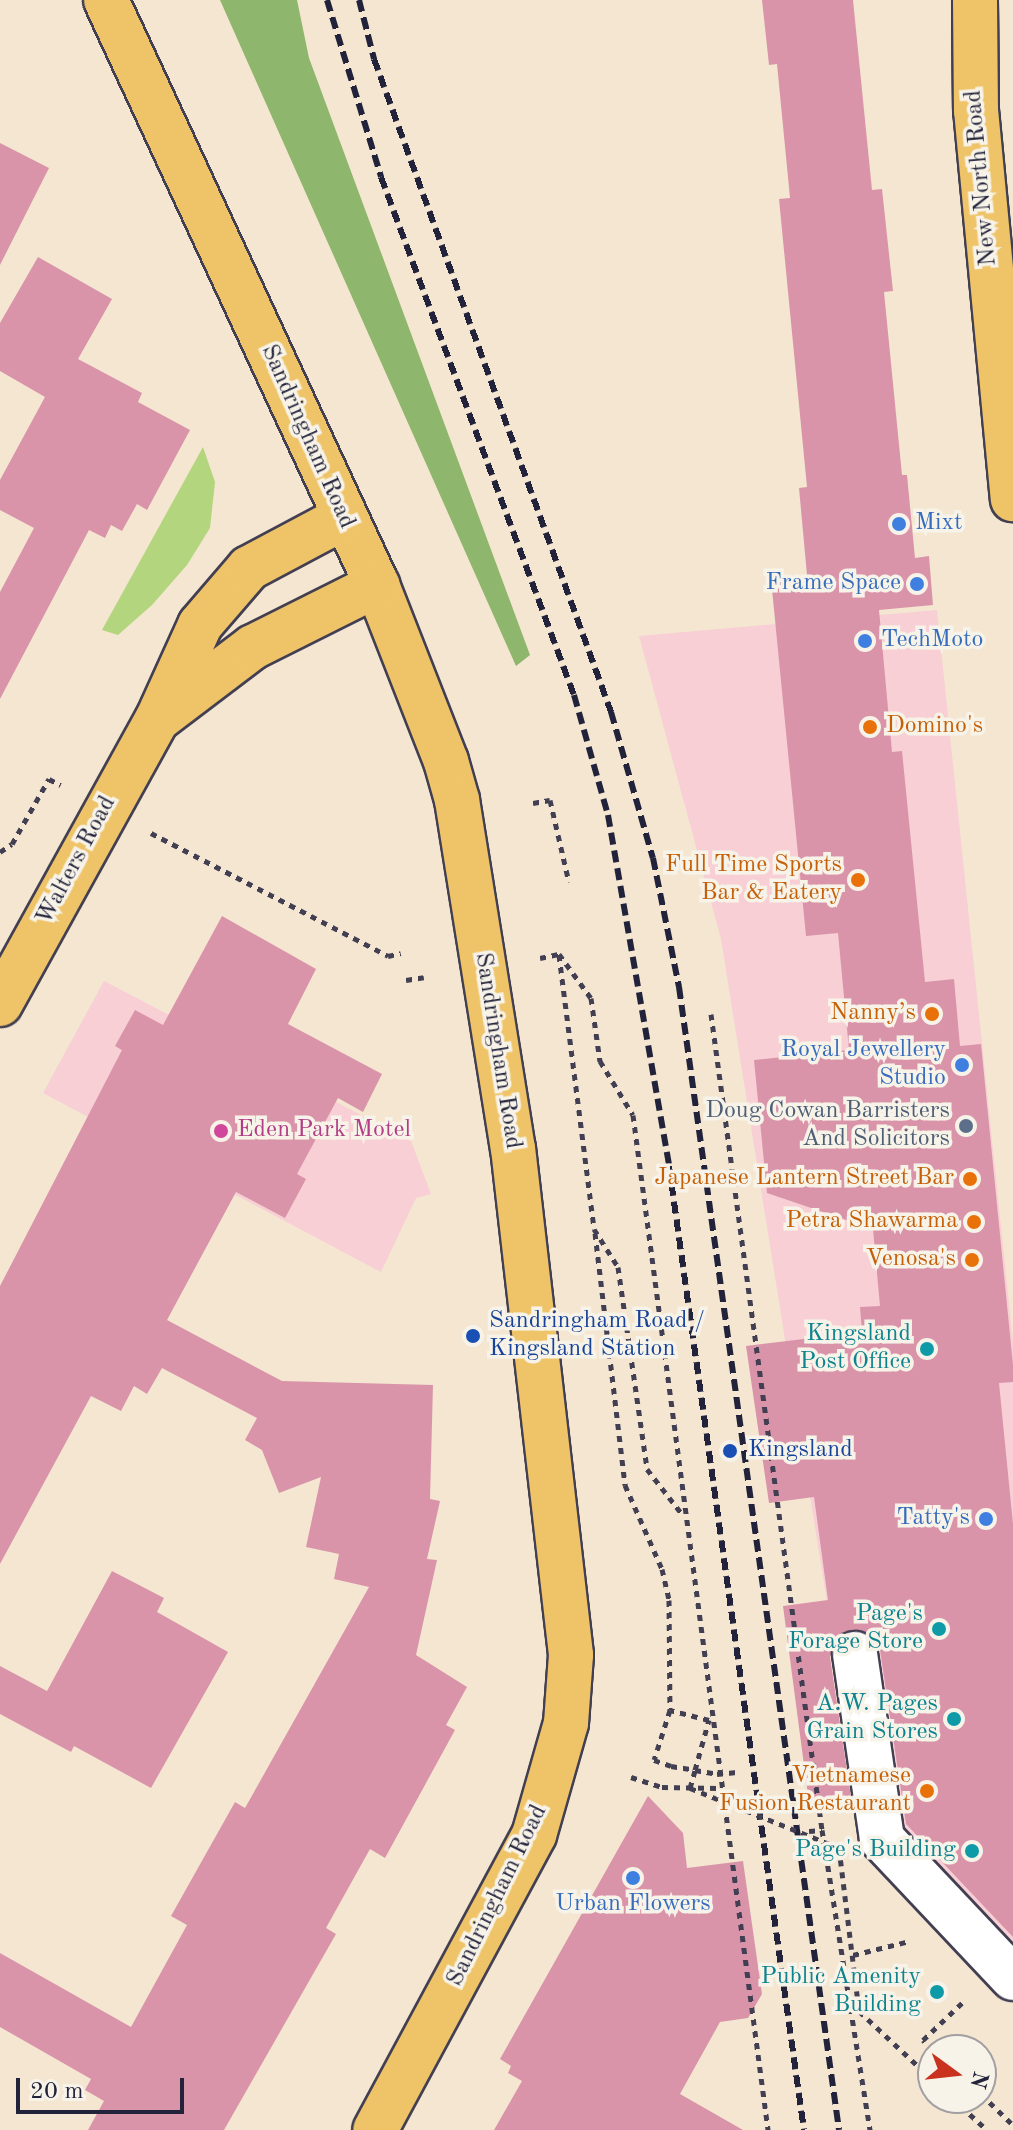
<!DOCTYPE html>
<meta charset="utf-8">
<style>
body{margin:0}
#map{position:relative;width:1013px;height:2130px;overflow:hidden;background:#f4e6d1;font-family:"Old Standard TT",serif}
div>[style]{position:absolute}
.built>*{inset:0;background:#f7cfd5}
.green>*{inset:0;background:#b3d57d}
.forest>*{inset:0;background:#8eb66c}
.building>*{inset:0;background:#da94aa}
.path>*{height:5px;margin-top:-2.5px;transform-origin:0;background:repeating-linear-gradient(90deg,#423f52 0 6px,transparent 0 12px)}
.roads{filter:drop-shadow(2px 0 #423f52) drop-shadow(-2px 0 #423f52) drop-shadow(0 2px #423f52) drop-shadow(0 -2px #423f52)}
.minor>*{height:44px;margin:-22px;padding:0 22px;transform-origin:22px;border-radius:22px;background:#fff}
.major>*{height:44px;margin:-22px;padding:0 22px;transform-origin:22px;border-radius:22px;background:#efc469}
.rail>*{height:6px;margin-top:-3px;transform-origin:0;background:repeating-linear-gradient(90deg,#22223b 0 12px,transparent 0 18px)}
.path-bridge>*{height:5px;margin-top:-2.5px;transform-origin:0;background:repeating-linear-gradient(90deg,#423f52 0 6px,transparent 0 12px)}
.dots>*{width:22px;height:22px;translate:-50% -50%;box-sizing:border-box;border:4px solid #f7f3e8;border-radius:50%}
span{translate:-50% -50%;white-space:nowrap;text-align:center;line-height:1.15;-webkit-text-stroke:7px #f7f3e8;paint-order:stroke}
.street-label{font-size:24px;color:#22223b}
.shop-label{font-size:24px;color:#366cbe}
.left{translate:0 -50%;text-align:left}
.right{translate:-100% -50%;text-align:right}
.food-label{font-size:24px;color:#c56008}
.service-label{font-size:24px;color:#4e5e75}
.hotel-label{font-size:24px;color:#b23c85}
.transit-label{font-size:24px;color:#164399}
.culture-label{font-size:24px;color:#0d838f}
.north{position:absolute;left:917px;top:2034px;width:80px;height:80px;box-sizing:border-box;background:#f7f3e8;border:2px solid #a29fa3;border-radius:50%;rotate:105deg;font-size:22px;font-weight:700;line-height:32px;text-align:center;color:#22223b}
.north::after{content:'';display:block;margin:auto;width:28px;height:36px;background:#c8321e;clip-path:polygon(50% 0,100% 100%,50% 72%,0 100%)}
.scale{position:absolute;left:16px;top:2078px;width:168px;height:36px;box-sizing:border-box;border:4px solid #22223b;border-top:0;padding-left:10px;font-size:24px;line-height:28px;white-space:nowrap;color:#22223b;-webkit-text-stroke:6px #f7f3e8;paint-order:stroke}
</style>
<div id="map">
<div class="built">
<div style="clip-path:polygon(937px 610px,1013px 1342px,1013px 1942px,906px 1830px,858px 1796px,721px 939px,639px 636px)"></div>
<div style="clip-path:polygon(104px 981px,411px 1141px,431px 1194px,416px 1198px,381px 1272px,43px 1093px)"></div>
</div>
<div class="green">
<div style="clip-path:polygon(203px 447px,215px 482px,210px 528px,187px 565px,152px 605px,118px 635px,102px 630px)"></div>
</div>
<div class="forest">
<div style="clip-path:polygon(220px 0,297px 0,309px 58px,530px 655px,516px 666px)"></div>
</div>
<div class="building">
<div style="clip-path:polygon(762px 0,853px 0,872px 190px,882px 189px,893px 291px,884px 292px,902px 475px,907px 475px,915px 558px,929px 556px,933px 605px,879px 610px,892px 752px,902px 751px,925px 982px,954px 979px,960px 1046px,981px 1044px,1013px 1365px,1013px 1382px,999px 1383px,1013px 1524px,1013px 1937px,906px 1824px,880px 1650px,863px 1631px,839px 1635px,830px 1657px,851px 1797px,809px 1803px,783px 1606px,828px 1600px,814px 1497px,769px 1503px,746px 1346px,862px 1332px,860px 1307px,880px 1306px,873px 1229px,767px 1193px,754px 1060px,849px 1050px,838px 933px,806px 936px,771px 579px,807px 575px,799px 488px,807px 487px,779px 199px,790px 198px,777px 64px,769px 65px)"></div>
<div style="clip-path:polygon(0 143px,49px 168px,0 265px)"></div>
<div style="clip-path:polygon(38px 257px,112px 299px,78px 359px,142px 393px,138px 402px,190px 430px,147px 510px,137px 504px,122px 531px,111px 525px,105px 538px,89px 530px,0 699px,0 592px,34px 528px,0 510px,0 480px,45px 397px,0 371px,0 323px)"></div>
<div style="clip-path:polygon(222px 916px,316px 969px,288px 1024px,382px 1074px,363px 1112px,338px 1098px,297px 1174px,306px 1179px,285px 1218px,236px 1192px,167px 1320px,282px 1381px,433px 1385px,430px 1499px,440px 1501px,427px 1559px,437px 1560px,416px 1655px,467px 1687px,446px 1725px,455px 1730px,385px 1858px,370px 1849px,326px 1928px,336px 1934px,224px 2130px,88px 2130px,104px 2101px,85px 2090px,91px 2079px,0 2027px,0 1953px,131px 2027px,187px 1925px,171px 1916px,235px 1802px,245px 1808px,369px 1587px,334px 1579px,339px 1554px,306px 1547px,321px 1477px,279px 1493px,262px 1450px,245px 1440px,257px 1418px,162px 1368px,147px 1394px,134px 1386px,121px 1411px,91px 1396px,0 1564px,0 1286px,122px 1050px,115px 1046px,135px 1010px,163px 1025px)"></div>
<div style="clip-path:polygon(112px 1571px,164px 1598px,157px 1612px,228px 1652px,151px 1788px,74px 1746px,71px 1752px,0 1714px,0 1666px,47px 1691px)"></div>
<div style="clip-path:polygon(648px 1796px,683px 1833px,687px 1868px,743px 1861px,762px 1994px,748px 2018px,720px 2022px,680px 2094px,743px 2130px,494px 2130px,522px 2081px,508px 2073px,511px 2066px,500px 2059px)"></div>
</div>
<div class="path">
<div style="left:533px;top:803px;width:17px;rotate:-10deg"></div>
<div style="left:550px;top:800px;width:84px;rotate:77deg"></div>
<div style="left:151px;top:833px;width:267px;rotate:27.4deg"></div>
<div style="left:388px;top:956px;width:13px;rotate:-13deg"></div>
<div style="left:0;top:852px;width:14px;rotate:-34deg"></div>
<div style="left:12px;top:844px;width:75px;rotate:-60.4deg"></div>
<div style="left:49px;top:779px;width:13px;rotate:27deg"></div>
<div style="left:559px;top:955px;width:276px;rotate:82.7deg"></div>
<div style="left:594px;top:1229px;width:45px;rotate:57.7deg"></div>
<div style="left:618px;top:1267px;width:204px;rotate:81.8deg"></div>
<div style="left:647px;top:1469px;width:57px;rotate:52.1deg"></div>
<div style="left:540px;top:958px;width:19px;rotate:-12deg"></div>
<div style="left:559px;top:954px;width:54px;rotate:54deg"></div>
<div style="left:591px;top:998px;width:64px;rotate:81.9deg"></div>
<div style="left:600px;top:1061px;width:63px;rotate:58.6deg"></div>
<div style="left:633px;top:1115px;width:1024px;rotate:82.42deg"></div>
<div style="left:406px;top:980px;width:18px;rotate:-9deg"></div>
<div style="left:711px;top:1014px;width:824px;rotate:82.25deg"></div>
<div style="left:822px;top:1830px;width:304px;rotate:80.9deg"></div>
<div style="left:595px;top:1233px;width:254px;rotate:83.2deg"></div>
<div style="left:625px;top:1485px;width:92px;rotate:66.2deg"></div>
<div style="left:662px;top:1569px;width:32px;rotate:77deg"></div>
<div style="left:669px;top:1600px;width:110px;rotate:89.5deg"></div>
<div style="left:631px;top:1777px;width:33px;rotate:18deg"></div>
<div style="left:662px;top:1787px;width:57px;rotate:1deg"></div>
<div style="left:690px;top:1788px;width:19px;rotate:-74deg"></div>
<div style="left:695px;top:1770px;width:52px;rotate:-74.4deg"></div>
<div style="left:709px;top:1720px;width:40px;rotate:-165.6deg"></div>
<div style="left:670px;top:1710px;width:52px;rotate:107.7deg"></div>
<div style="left:654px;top:1760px;width:18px;rotate:19deg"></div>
<div style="left:671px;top:1766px;width:24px;rotate:9deg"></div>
<div style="left:695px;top:1770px;width:22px;rotate:10deg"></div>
<div style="left:717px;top:1774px;width:20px;rotate:-6deg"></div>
<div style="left:809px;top:1831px;width:13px;rotate:-4deg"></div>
<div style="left:853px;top:1955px;width:59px;rotate:-13.8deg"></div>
<div style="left:933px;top:2050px;width:14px;rotate:-135deg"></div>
<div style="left:923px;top:2040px;width:57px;rotate:-43.6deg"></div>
<div style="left:981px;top:2094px;width:45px;rotate:44.1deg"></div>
<div style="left:952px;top:2098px;width:47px;rotate:42.4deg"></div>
</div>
<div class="roads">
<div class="minor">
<div style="left:855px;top:1654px;width:187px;rotate:81.7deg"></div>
<div style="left:882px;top:1839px;width:191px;rotate:46.7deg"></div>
</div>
<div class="major">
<div style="left:106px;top:0;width:645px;rotate:65.14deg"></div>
<div style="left:377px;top:585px;width:189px;rotate:68.6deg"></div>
<div style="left:446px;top:761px;width:41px;rotate:74.2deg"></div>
<div style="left:457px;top:800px;width:352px;rotate:80.9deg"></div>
<div style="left:513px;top:1148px;width:510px;rotate:83.47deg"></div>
<div style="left:571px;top:1655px;width:68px;rotate:94.2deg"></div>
<div style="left:566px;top:1723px;width:116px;rotate:105.9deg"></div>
<div style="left:534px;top:1835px;width:335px;rotate:118.3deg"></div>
<div style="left:975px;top:0;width:110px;rotate:89.5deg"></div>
<div style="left:976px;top:110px;width:391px;rotate:84.6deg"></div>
<div style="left:158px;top:719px;width:119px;rotate:-37.2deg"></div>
<div style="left:253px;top:647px;width:139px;rotate:-26.6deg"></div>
<div style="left:0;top:1004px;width:325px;rotate:-61.1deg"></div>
<div style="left:157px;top:720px;width:104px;rotate:-65.6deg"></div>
<div style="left:200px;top:625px;width:75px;rotate:-49.3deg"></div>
<div style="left:249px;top:568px;width:106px;rotate:-28deg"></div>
</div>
</div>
<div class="rail">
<div style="left:327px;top:0;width:185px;rotate:73deg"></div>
<div style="left:381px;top:177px;width:553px;rotate:69.57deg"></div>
<div style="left:574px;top:695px;width:125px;rotate:74.2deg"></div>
<div style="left:608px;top:815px;width:356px;rotate:80.1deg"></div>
<div style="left:669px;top:1166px;width:973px;rotate:82.03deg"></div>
<div style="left:359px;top:0;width:61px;rotate:75.7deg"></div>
<div style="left:374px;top:59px;width:695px;rotate:70.05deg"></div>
<div style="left:611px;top:712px;width:152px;rotate:74deg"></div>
<div style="left:653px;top:858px;width:132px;rotate:78.6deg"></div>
<div style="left:679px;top:987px;width:1154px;rotate:82.03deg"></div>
</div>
<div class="path-bridge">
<div style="left:690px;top:1788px;width:161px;rotate:21.9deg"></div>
<div style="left:839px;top:1848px;width:164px;rotate:83deg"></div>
<div style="left:859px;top:2011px;width:101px;rotate:43deg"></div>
</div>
<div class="dots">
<div style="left:899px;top:524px;background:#3f7fe0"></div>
<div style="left:917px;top:584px;background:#3f7fe0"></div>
<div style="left:865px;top:641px;background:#3f7fe0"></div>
<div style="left:870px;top:727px;background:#e8710a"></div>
<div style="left:858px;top:880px;background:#e8710a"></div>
<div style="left:932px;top:1014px;background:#e8710a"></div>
<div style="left:962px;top:1065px;background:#3f7fe0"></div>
<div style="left:966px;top:1126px;background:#5c6f8a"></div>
<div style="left:221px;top:1131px;background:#d1479c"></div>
<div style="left:970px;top:1179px;background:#e8710a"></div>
<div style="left:974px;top:1222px;background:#e8710a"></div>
<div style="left:972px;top:1260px;background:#e8710a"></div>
<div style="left:473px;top:1336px;background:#1a4fb4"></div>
<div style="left:927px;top:1349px;background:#0f9aa8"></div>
<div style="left:730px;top:1451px;background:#1a4fb4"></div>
<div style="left:986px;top:1519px;background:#3f7fe0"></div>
<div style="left:939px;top:1629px;background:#0f9aa8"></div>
<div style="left:954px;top:1719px;background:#0f9aa8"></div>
<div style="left:927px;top:1791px;background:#e8710a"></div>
<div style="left:972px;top:1851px;background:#0f9aa8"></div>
<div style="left:633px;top:1878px;background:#3f7fe0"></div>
<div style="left:937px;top:1992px;background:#0f9aa8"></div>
</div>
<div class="street-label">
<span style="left:982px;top:178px;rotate:-95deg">New North Road</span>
<span style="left:307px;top:437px;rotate:66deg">Sandringham Road</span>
<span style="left:77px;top:861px;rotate:-62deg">Walters Road</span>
<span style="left:497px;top:1051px;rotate:81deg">Sandringham Road</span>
<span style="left:498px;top:1896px;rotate:-64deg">Sandringham Road</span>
</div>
<div class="shop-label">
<span class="left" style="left:915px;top:524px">Mixt</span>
<span class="right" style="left:901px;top:584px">Frame Space</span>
<span class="left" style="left:881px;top:641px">TechMoto</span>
<span class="right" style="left:946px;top:1065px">Royal Jewellery<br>Studio</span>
<span class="right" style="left:970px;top:1519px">Tatty's</span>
<span style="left:633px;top:1905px">Urban Flowers</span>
</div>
<div class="food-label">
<span class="left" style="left:886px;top:727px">Domino's</span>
<span class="right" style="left:842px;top:880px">Full Time Sports<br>Bar &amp; Eatery</span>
<span class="right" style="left:916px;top:1014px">Nanny’s</span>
<span class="right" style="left:954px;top:1179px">Japanese Lantern Street Bar</span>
<span class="right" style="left:958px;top:1222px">Petra Shawarma</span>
<span class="right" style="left:956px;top:1260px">Venosa's</span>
<span class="right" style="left:911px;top:1791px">Vietnamese<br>Fusion Restaurant</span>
</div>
<div class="service-label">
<span class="right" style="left:950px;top:1126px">Doug Cowan Barristers<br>And Solicitors</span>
</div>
<div class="hotel-label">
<span class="left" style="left:237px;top:1131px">Eden Park Motel</span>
</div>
<div class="transit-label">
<span class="left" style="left:489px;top:1336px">Sandringham Road /<br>Kingsland Station</span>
<span class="left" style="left:748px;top:1451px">Kingsland</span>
</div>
<div class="culture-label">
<span class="right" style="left:911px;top:1349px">Kingsland<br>Post Office</span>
<span class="right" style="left:923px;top:1629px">Page's<br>Forage Store</span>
<span class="right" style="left:938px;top:1719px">A.W. Pages<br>Grain Stores</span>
<span class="right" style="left:956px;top:1851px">Page's Building</span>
<span class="right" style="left:921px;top:1992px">Public Amenity<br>Building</span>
</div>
<div class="north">N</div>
<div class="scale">20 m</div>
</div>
